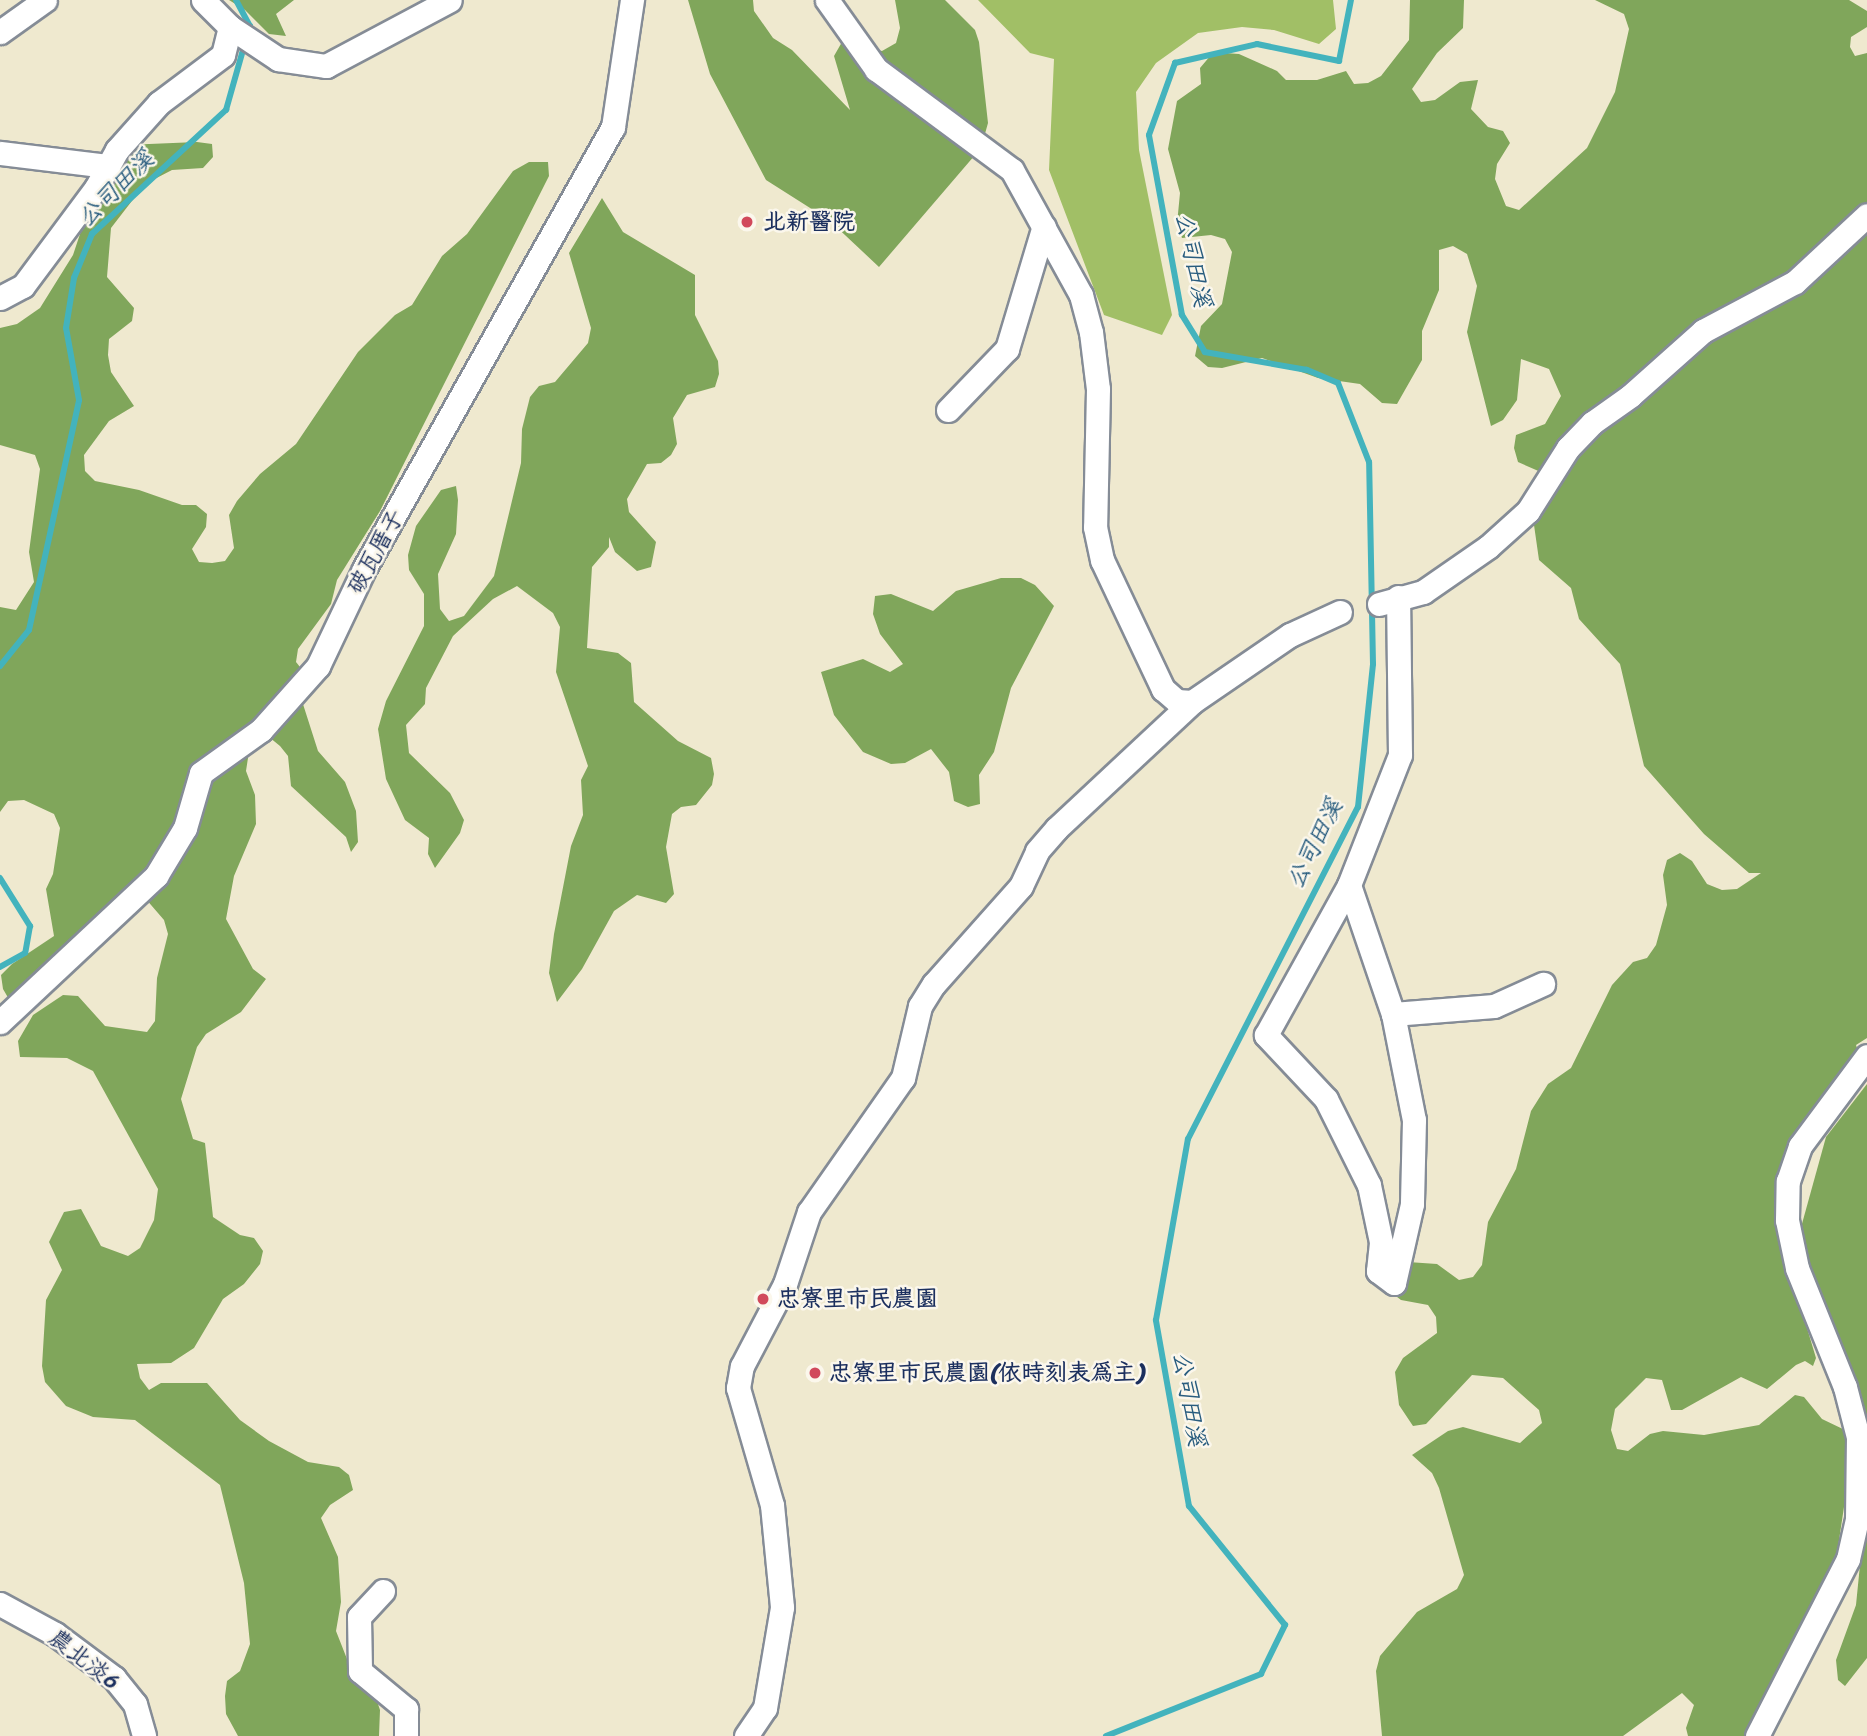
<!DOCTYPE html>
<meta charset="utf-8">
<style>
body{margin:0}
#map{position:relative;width:1867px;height:1736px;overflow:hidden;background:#efe9cf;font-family:Sriracha,"LXGW WenKai TC",sans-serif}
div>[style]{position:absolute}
.green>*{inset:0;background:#a1bf66}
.forest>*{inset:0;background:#80a65b}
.stream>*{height:6px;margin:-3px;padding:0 3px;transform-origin:3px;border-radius:3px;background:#43b3bd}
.roads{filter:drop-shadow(2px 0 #858c96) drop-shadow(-2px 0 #858c96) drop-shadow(0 2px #858c96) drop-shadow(0 -2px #858c96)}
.minor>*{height:23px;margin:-11.5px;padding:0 11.5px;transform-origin:11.5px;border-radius:11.5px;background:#fff}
.dots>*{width:19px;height:19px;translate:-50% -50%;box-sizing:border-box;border:4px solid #fbf7ec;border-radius:50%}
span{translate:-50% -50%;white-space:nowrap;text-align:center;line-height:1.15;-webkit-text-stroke:5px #fbf7ec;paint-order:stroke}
.poi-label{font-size:23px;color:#1b2f5e;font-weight:700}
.left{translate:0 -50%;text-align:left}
.street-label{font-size:23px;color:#1b2f5e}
.water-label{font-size:24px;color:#295d7f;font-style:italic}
</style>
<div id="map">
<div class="green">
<div style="clip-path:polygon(978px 0,1333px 0,1336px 29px,1319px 44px,1274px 30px,1242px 27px,1198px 33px,1156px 63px,1136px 92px,1139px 150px,1172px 315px,1162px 335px,1104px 315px,1049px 170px,1054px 59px,1030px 53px)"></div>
</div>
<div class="forest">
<div style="clip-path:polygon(229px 0,294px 0,276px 14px,286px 36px,269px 34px,245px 10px)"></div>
<div style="clip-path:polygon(688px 0,753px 0,754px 11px,773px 38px,792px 50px,850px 110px,834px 56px,842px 42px,882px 51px,896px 43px,900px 28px,895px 0,945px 0,975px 30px,979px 42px,988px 123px,981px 148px,879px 267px,829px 220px,766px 180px,710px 74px)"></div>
<div style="clip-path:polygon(1410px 0,1464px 0,1463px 28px,1437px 53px,1412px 89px,1421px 102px,1435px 100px,1460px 82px,1478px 80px,1471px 109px,1488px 127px,1503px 131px,1510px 143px,1497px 164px,1495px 179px,1506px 206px,1519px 210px,1587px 148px,1615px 92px,1629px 29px,1624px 14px,1595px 0,1849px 0,1867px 11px,1867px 27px,1851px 37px,1850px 47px,1855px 56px,1867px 53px,1867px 1038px,1856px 1045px,1859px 1054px,1807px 1136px,1780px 1238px,1816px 1358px,1813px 1366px,1805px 1361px,1796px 1365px,1767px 1389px,1741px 1377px,1682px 1410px,1671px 1410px,1662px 1380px,1646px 1378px,1615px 1409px,1611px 1430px,1617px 1449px,1628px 1451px,1650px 1434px,1663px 1431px,1704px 1435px,1759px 1425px,1795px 1395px,1804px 1397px,1822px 1419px,1847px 1431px,1850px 1467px,1826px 1627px,1813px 1652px,1747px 1736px,1688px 1736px,1686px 1728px,1694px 1705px,1682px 1693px,1623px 1736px,1382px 1736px,1376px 1671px,1380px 1656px,1417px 1612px,1457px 1589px,1464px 1575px,1439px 1488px,1432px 1473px,1412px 1455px,1448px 1431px,1463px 1427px,1520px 1443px,1542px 1423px,1539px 1410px,1503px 1378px,1472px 1375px,1426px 1424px,1413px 1426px,1399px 1405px,1395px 1372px,1403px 1358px,1437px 1333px,1436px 1317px,1428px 1305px,1401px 1300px,1379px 1283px,1408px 1262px,1437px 1264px,1459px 1280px,1473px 1277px,1482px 1265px,1488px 1222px,1516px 1169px,1531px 1111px,1548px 1084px,1571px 1068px,1612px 985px,1633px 962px,1647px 958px,1656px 945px,1667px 905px,1663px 875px,1667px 860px,1680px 853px,1692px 861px,1707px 884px,1722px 890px,1737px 889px,1761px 873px,1749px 873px,1704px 834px,1644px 766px,1620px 664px,1579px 619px,1571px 588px,1539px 560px,1533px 518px,1543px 473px,1518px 462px,1514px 448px,1516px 435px,1545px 424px,1561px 396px,1549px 369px,1521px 359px,1517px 400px,1503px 420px,1491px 426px,1467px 332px,1477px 286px,1467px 254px,1453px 246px,1439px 250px,1439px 290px,1422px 331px,1422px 360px,1397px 404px,1382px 403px,1360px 384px,1318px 378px,1262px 358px,1222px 368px,1208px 367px,1195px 356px,1201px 326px,1222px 304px,1232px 252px,1225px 239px,1211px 235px,1182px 238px,1177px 224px,1180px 193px,1168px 149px,1177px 101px,1201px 84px,1200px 68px,1211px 55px,1225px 53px,1239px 54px,1277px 71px,1286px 80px,1317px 80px,1346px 71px,1354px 84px,1368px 83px,1381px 76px,1409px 40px)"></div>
<div style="clip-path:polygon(197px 142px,212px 144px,213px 157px,203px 168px,172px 170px,145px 184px,111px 228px,107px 277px,134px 308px,132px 321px,109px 339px,108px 355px,111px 372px,134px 406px,109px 421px,84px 455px,85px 471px,95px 481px,139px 490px,182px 505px,196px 505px,207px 514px,206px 527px,192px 549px,199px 562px,212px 563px,225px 561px,234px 548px,229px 515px,237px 501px,260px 474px,296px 444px,358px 352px,395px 315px,412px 305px,442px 256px,467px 234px,513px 171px,529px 162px,548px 162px,549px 176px,380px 511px,337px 580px,331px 604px,298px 649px,296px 662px,304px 672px,302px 701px,318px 751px,345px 782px,356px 811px,358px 842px,351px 852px,346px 837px,291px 786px,288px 756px,280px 746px,269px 737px,250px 745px,246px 771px,255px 795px,256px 824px,234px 876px,226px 919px,253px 969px,266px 979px,241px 1012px,206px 1034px,197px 1047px,181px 1099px,193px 1139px,205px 1143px,213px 1217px,240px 1235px,254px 1238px,263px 1251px,260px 1264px,244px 1284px,223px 1299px,194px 1348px,171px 1363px,137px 1364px,140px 1378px,149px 1390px,161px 1383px,207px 1383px,240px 1420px,269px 1441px,308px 1462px,339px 1467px,349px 1475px,353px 1490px,330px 1505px,321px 1518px,338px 1557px,341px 1602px,336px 1631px,347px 1659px,375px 1695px,380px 1710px,379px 1736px,238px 1736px,226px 1714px,225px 1696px,227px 1681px,240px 1671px,250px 1644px,244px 1583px,220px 1485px,135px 1420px,93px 1417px,66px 1406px,45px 1382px,42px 1366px,46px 1300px,62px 1270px,49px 1242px,64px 1212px,81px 1209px,101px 1246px,128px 1256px,140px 1248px,154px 1220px,158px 1189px,93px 1071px,67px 1058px,20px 1057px,18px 1041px,33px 1015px,63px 995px,78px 996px,105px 1026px,147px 1032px,155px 1021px,157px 978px,168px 934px,164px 920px,145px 898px,106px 905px,10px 1001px,3px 989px,1px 975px,12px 964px,54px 936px,46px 889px,53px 874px,60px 828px,54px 814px,24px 800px,8px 801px,0 812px,0 607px,16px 610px,34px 582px,29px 552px,40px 469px,35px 455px,0 445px,0 328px,17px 324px,40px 308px,73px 255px,82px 228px,88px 167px,125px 145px)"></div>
<div style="clip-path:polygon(602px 198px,623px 232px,695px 275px,695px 315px,718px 361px,719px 374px,715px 387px,687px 395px,673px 418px,677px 444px,671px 455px,661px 463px,647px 464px,627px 499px,629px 512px,656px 542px,651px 567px,637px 571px,615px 552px,609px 537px,609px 547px,592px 567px,587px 648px,618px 653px,631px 663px,634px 702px,678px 741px,711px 758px,714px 774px,712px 785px,696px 805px,681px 807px,672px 814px,666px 847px,674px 894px,666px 903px,637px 895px,614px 911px,582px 969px,557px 1002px,549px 973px,554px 934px,571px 846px,583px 815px,581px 780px,588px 766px,556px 672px,560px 627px,553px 613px,517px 586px,493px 599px,453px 636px,426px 688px,425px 704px,406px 725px,409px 753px,450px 793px,464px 820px,460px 833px,435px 868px,428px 854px,429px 838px,405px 820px,386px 779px,378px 729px,386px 701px,424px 626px,424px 594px,409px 570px,408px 555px,416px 526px,441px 490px,456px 486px,458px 500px,456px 534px,438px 574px,440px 609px,449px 621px,464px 616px,494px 576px,521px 463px,522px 429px,530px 397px,539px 386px,555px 382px,588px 343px,591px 328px,569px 253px)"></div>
<div style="clip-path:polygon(1001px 578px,1021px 578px,1035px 585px,1054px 606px,1011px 688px,994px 752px,979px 775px,980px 804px,968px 807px,954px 801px,949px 772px,931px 749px,905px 763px,891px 764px,863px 752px,834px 715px,821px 672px,863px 659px,890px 672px,903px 664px,880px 634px,873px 614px,875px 596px,891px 594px,933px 611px,956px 591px)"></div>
<div style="clip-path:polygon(1867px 1084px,1867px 1441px,1830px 1360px,1800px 1231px,1826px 1137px)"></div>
<div style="clip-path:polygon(1867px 1495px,1867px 1658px,1845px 1686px,1838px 1680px,1836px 1660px,1856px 1605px)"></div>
</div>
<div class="stream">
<div style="left:236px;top:0;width:30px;rotate:62deg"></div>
<div style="left:250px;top:26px;width:7px;rotate:106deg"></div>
<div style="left:0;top:666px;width:46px;rotate:-51.1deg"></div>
<div style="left:29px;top:630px;width:235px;rotate:-77.7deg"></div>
<div style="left:79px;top:400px;width:73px;rotate:-100.2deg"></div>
<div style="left:66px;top:328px;width:51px;rotate:-80.9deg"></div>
<div style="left:74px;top:278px;width:48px;rotate:-67.8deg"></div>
<div style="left:92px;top:234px;width:183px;rotate:-42.8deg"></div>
<div style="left:226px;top:110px;width:70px;rotate:-74.2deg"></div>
<div style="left:0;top:878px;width:57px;rotate:58deg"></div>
<div style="left:30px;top:926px;width:27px;rotate:100deg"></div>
<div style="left:25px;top:953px;width:29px;rotate:151deg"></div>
<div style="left:1106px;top:1736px;width:167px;rotate:-21.8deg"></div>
<div style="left:1261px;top:1674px;width:55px;rotate:-63.9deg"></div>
<div style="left:1285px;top:1625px;width:153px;rotate:-128.9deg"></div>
<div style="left:1189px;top:1506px;width:189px;rotate:-100.1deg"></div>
<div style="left:1156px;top:1320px;width:184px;rotate:-80deg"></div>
<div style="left:1188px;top:1139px;width:373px;rotate:-62.9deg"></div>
<div style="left:1358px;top:807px;width:144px;rotate:-84deg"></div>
<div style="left:1373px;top:664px;width:202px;rotate:-91.1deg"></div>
<div style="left:1369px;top:462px;width:85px;rotate:-111.4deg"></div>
<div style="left:1338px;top:383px;width:34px;rotate:-157deg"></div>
<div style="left:1307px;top:370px;width:104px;rotate:-170deg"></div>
<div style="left:1205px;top:352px;width:44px;rotate:-121.9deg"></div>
<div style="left:1182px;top:315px;width:183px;rotate:-100.4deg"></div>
<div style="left:1149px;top:135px;width:77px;rotate:-70.1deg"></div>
<div style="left:1175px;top:63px;width:84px;rotate:-13deg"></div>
<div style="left:1257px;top:44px;width:84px;rotate:11.7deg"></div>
<div style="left:1339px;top:61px;width:62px;rotate:-78.9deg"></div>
</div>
<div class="roads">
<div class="minor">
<div style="left:203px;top:0;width:38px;rotate:45deg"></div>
<div style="left:230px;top:27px;width:58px;rotate:33.7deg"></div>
<div style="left:278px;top:59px;width:49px;rotate:8.3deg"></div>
<div style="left:326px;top:66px;width:140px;rotate:-28deg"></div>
<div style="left:827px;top:0;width:85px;rotate:54.6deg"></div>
<div style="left:876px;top:69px;width:169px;rotate:36.6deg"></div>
<div style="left:1012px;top:170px;width:143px;rotate:61.1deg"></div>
<div style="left:1081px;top:295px;width:38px;rotate:75deg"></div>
<div style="left:1091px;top:332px;width:57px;rotate:83deg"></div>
<div style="left:1098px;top:389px;width:138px;rotate:91.2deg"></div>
<div style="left:1095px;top:527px;width:34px;rotate:78deg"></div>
<div style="left:1102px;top:560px;width:143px;rotate:64.7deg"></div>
<div style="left:1163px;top:689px;width:18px;rotate:41deg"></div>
<div style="left:1177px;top:701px;width:15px;rotate:4deg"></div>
<div style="left:1192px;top:702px;width:119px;rotate:-34.4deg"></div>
<div style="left:1290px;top:635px;width:55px;rotate:-24.7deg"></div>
<div style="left:0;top:32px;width:55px;rotate:-35.4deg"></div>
<div style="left:0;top:153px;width:109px;rotate:6.9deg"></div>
<div style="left:0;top:298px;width:26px;rotate:-28deg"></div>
<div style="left:23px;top:286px;width:122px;rotate:-53.3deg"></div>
<div style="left:96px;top:188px;width:43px;rotate:-61.1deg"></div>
<div style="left:117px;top:150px;width:63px;rotate:-48.2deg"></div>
<div style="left:159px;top:103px;width:80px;rotate:-36.9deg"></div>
<div style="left:223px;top:55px;width:29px;rotate:-76deg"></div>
<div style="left:948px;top:410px;width:85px;rotate:-46deg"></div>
<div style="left:1007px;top:349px;width:128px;rotate:-73.3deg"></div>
<div style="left:1379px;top:604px;width:46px;rotate:-15.3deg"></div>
<div style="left:1423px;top:592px;width:79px;rotate:-34.7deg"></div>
<div style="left:1488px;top:547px;width:54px;rotate:-42deg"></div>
<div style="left:1528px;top:511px;width:75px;rotate:-57.6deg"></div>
<div style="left:1568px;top:448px;width:35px;rotate:-46deg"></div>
<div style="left:1592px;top:423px;width:47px;rotate:-35.4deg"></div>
<div style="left:1630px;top:396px;width:98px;rotate:-41.7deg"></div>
<div style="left:1703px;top:331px;width:104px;rotate:-28deg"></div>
<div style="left:1795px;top:282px;width:98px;rotate:-42.9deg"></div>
<div style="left:1349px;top:885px;width:136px;rotate:71.2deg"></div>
<div style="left:1393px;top:1014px;width:108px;rotate:78.8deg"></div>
<div style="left:1414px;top:1120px;width:84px;rotate:91.4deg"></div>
<div style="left:1412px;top:1204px;width:81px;rotate:102.8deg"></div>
<div style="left:1394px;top:1283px;width:20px;rotate:-143deg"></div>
<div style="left:1378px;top:1271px;width:29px;rotate:-84deg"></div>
<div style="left:1381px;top:1242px;width:58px;rotate:-101.9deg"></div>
<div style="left:1369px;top:1185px;width:96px;rotate:-116.6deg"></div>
<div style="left:1326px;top:1099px;width:88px;rotate:-133.2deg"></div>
<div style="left:1266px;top:1035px;width:171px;rotate:-61deg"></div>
<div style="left:1349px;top:885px;width:140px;rotate:-68.6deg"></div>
<div style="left:1400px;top:755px;width:158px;rotate:-90.7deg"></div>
<div style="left:1393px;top:1014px;width:101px;rotate:-4.5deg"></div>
<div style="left:1494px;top:1006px;width:54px;rotate:-24.2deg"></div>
<div style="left:0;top:1022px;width:214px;rotate:-43.1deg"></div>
<div style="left:156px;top:876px;width:56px;rotate:-58.9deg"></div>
<div style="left:185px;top:828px;width:57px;rotate:-73.8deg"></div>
<div style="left:201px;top:773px;width:74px;rotate:-35.6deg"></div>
<div style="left:261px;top:730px;width:86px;rotate:-48.3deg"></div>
<div style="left:318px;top:666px;width:107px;rotate:-64.6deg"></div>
<div style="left:364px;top:569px;width:507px;rotate:-60.61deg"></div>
<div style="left:613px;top:127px;width:128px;rotate:-81.5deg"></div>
<div style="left:383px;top:1591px;width:35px;rotate:133deg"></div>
<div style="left:359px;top:1617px;width:54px;rotate:88.9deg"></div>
<div style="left:360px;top:1671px;width:60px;rotate:39.6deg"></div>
<div style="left:406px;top:1709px;width:27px;rotate:90deg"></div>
<div style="left:0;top:1604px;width:63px;rotate:28.6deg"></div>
<div style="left:55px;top:1634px;width:74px;rotate:36.7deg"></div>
<div style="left:114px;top:1678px;width:33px;rotate:51deg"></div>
<div style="left:135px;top:1704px;width:33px;rotate:74deg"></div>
<div style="left:746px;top:1736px;width:34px;rotate:-56deg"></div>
<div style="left:765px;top:1708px;width:102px;rotate:-80.4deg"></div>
<div style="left:782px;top:1607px;width:102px;rotate:-95.6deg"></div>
<div style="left:772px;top:1505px;width:122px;rotate:-106.2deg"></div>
<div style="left:738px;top:1388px;width:22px;rotate:-80deg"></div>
<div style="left:742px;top:1366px;width:93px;rotate:-62.3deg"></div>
<div style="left:785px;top:1284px;width:76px;rotate:-71.6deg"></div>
<div style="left:809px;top:1212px;width:164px;rotate:-55deg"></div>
<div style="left:903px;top:1078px;width:74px;rotate:-76.7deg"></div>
<div style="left:920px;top:1006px;width:26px;rotate:-58deg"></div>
<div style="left:934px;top:984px;width:131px;rotate:-48.4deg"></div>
<div style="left:1021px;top:886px;width:38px;rotate:-65deg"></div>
<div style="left:1037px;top:851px;width:30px;rotate:-49deg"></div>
<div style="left:1057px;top:828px;width:185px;rotate:-43deg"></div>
<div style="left:1757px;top:1736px;width:199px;rotate:-62.8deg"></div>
<div style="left:1848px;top:1559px;width:41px;rotate:-77.3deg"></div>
<div style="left:1857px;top:1519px;width:82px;rotate:-89.3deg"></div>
<div style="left:1858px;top:1437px;width:52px;rotate:-104.6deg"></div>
<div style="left:1845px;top:1387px;width:128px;rotate:-112deg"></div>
<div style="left:1797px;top:1268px;width:49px;rotate:-101.8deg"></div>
<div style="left:1787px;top:1220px;width:39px;rotate:-89deg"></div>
<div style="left:1788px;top:1181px;width:37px;rotate:-71deg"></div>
<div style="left:1800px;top:1146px;width:112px;rotate:-53.3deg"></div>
</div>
</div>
<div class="dots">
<div style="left:747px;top:222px;background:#d1495b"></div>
<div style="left:763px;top:1299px;background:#d1495b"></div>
<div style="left:815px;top:1373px;background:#d1495b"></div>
</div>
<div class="poi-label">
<span class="left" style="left:763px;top:222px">北新醫院</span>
<span class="left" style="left:777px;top:1299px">忠寮里市民農園</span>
<span class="left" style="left:829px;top:1373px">忠寮里市民農園(依時刻表為主)</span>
</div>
<div class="street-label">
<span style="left:376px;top:552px;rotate:-61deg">破瓦厝子</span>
<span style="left:84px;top:1660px;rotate:38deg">農北淡6</span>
</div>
<div class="water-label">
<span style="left:116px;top:189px;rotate:-45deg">公司田溪</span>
<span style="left:1193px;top:260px;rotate:78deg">公司田溪</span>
<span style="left:1315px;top:844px;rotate:-64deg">公司田溪</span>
<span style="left:1189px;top:1399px;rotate:80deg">公司田溪</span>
</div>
</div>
